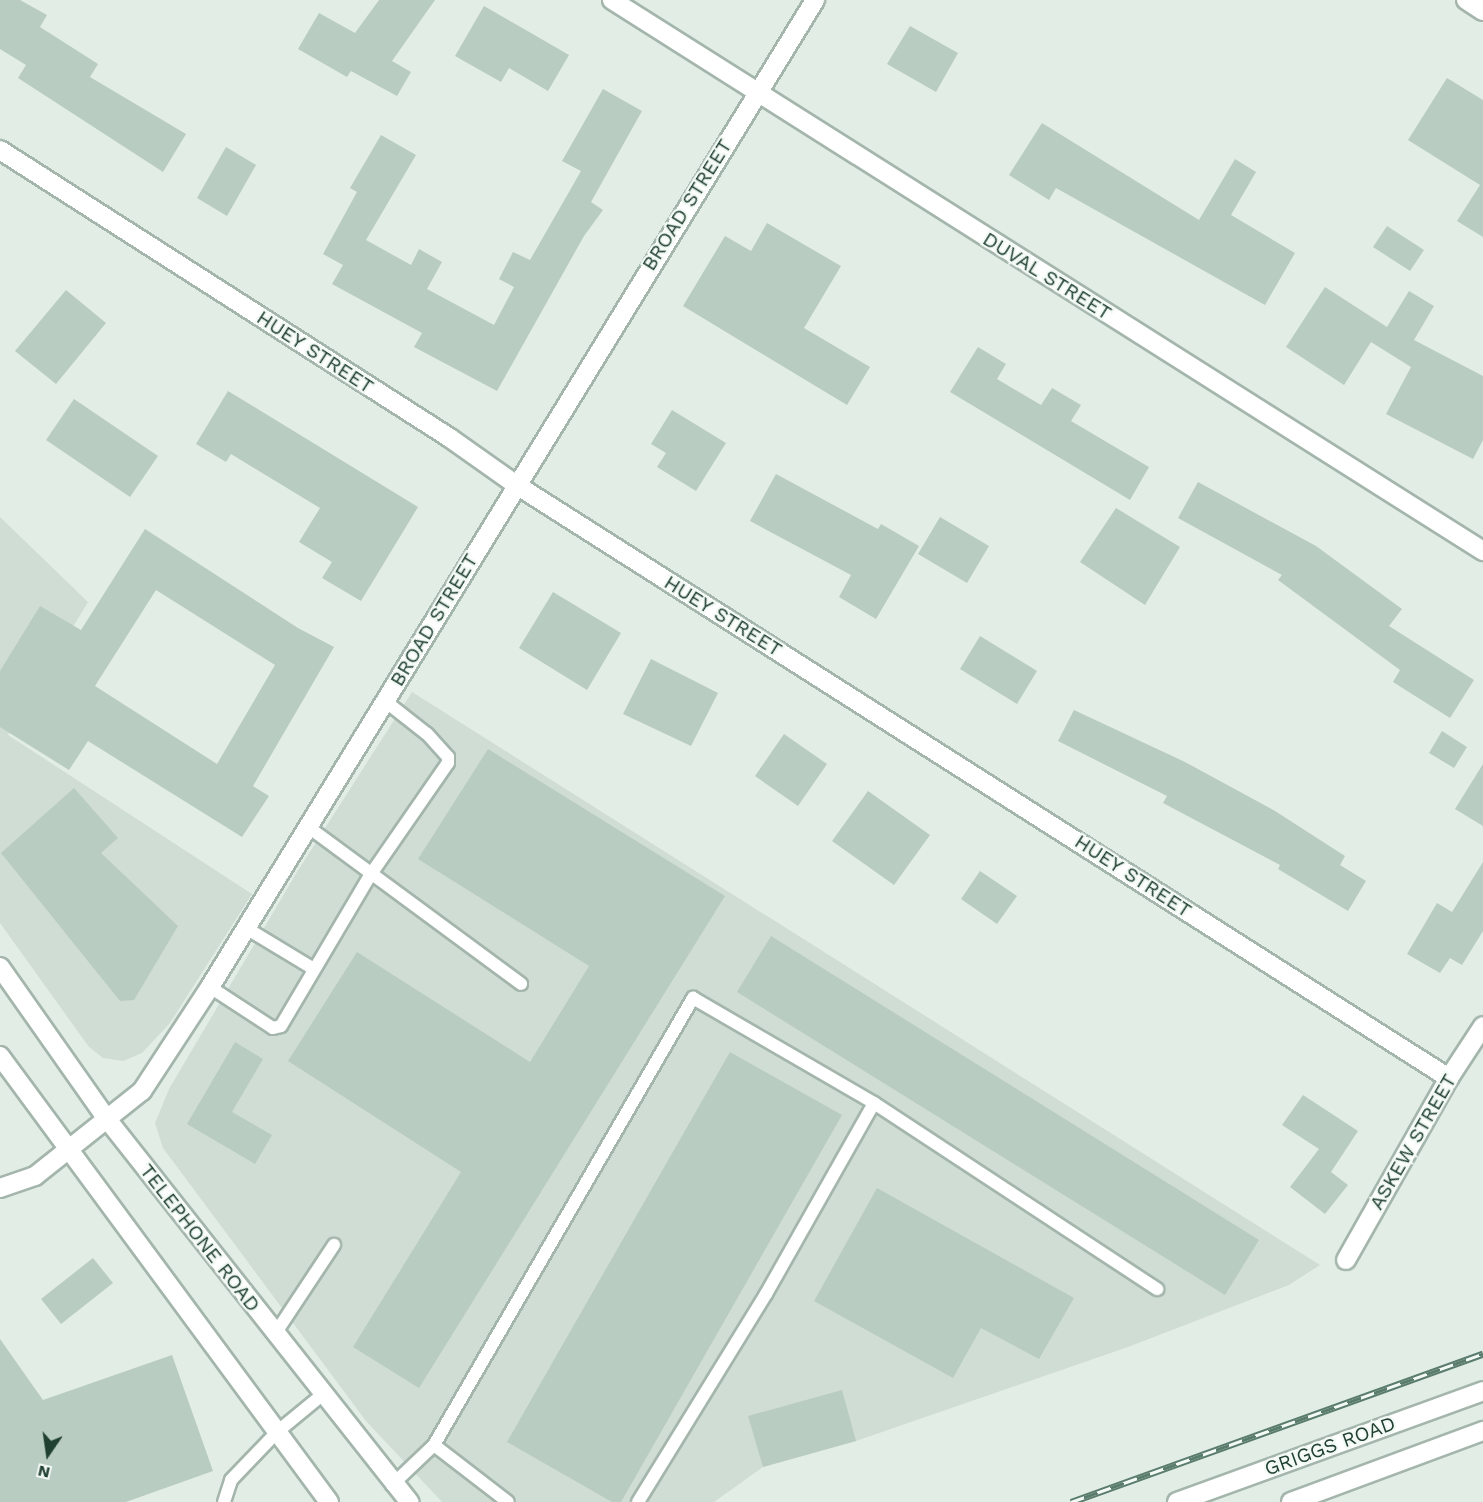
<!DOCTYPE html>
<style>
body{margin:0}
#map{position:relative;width:1483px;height:1502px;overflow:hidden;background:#e2ede6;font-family:"Work Sans",sans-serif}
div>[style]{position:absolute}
.built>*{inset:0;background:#d0ddd4}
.building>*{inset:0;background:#b9ccc1}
.roads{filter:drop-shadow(2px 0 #a4b6ac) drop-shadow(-2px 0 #a4b6ac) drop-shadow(0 2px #a4b6ac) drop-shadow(0 -2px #a4b6ac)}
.service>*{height:12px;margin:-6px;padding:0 6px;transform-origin:6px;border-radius:6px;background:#fff}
.minor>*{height:18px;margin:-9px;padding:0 9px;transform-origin:9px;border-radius:9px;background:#fff}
.tertiary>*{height:18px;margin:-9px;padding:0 9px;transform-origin:9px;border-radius:9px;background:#fff}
.secondary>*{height:18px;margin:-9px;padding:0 9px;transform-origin:9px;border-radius:9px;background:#fff}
.rail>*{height:7px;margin-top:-3.5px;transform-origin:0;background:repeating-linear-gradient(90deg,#f3f9f5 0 14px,#5a7c6c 0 28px);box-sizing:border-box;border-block:2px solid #5a7c6c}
span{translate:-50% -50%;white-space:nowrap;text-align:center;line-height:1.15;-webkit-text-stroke:4.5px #f3f9f5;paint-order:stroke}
.street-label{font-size:20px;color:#204031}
.north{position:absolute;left:18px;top:1424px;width:60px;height:60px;-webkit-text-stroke:4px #f3f9f5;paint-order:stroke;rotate:193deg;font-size:16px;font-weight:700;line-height:24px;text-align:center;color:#204031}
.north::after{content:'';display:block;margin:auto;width:21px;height:27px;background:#204031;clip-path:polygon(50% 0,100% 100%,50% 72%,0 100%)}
</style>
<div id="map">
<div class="built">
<div style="clip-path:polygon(0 517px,88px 602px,8px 735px,252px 894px,170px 1023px,142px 1053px,123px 1061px,103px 1058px,89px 1047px,0 923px)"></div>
<div style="clip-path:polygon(412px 692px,1320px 1265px,1289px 1285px,1128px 1347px,856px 1441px,763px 1467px,714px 1502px,442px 1502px,366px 1421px,163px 1148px,155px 1123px,169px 1089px,297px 872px)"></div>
</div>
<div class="building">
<div style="clip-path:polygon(0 0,20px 0,47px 15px,40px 27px,98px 64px,90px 77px,186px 134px,163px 172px,18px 78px,26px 65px,0 49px)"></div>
<div style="clip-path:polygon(379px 0,435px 0,392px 61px,411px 72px,397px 96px,351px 71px,347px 77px,298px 49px,319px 13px,355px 33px)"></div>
<div style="clip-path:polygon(484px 6px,569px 55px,548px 91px,509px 68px,501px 82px,455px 56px)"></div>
<div style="clip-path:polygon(910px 26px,958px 53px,936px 92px,887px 64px)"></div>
<div style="clip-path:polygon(1447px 78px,1483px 100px,1483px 237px,1457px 221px,1480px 185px,1408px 140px)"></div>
<div style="clip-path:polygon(603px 89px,642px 111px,591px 202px,603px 210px,584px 236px,497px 391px,414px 347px,422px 333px,332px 284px,343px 265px,323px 254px,357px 192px,350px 188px,381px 135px,416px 155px,366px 240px,411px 265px,419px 249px,442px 262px,427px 289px,494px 325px,514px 287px,499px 279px,513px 252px,530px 260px,581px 171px,562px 161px)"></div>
<div style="clip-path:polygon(1042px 123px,1199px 220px,1235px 159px,1256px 172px,1231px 215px,1295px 253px,1265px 305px,1056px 188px,1049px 200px,1009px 175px)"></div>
<div style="clip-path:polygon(226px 147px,256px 165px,227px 216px,197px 198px)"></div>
<div style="clip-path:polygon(767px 223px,841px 266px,804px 328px,870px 367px,847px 405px,683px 306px,725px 236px,751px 251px)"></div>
<div style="clip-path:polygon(1387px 226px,1424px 250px,1410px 271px,1373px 247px)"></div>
<div style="clip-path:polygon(1325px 287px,1387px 327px,1409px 291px,1434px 306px,1414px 340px,1483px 376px,1483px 440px,1473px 459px,1386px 414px,1411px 367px,1371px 342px,1344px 385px,1286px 347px)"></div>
<div style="clip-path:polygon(66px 290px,106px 323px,56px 384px,15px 351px)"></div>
<div style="clip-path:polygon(978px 347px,1006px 364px,997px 379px,1041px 405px,1052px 388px,1081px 405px,1071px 421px,1149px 467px,1130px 500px,950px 392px)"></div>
<div style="clip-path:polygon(228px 391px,418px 507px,361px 601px,322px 578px,332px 562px,299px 542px,320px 508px,231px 454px,226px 462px,196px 444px)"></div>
<div style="clip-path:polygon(74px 399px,158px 456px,130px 497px,46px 440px)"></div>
<div style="clip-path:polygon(672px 410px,726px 443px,696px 491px,657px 467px,666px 453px,651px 444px)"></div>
<div style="clip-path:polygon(776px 474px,878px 529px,881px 524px,919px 546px,876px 619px,839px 597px,851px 575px,750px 521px)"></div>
<div style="clip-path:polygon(1198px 482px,1316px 546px,1402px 609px,1389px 626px,1474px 680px,1450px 718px,1393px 682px,1400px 670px,1278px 580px,1282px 575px,1178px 518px)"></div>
<div style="clip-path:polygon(1116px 508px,1180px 547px,1145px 605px,1080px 562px)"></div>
<div style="clip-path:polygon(940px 517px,989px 546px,967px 583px,918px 554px)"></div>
<div style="clip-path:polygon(evenodd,145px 529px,298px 628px,334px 647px,253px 786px,269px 796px,242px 837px,88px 741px,69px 770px,0 727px,0 671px,40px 606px,81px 630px,145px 529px,156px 590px,275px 665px,217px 764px,95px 686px,156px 590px)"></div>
<div style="clip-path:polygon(553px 592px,621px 633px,587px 690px,519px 648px)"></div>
<div style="clip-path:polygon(980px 636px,1037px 671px,1017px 704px,960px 669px)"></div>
<div style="clip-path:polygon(651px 659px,718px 693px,691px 746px,623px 714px)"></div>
<div style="clip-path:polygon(1074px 710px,1185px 762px,1275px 811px,1345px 856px,1340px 865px,1366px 881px,1348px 911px,1278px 869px,1280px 865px,1163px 803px,1167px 796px,1058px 741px)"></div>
<div style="clip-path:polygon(1442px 731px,1467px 747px,1454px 768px,1429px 753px)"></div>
<div style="clip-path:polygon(784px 734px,827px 764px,798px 806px,755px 776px)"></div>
<div style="clip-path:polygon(488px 749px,725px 896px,419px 1388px,353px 1347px,461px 1172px,288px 1061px,357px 952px,530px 1062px,589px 966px,418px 859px)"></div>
<div style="clip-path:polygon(1483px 764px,1483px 826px,1455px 809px)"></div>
<div style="clip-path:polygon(74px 788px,118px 838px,101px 853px,178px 926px,134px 1000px,120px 1001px,1px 853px)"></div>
<div style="clip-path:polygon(868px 791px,930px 835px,894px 885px,832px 841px)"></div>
<div style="clip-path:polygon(1483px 862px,1483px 931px,1462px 965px,1450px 958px,1440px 973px,1407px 954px,1437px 903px,1452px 912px)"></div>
<div style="clip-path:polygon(980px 871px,1017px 896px,997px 924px,961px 899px)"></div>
<div style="clip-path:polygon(771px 936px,1259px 1240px,1225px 1295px,737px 992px)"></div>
<div style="clip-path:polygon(235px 1042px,263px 1059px,232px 1112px,272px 1135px,255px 1164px,187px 1124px)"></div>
<div style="clip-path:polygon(730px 1052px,842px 1115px,621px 1502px,612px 1502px,507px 1442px)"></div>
<div style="clip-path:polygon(1303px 1095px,1358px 1131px,1331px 1172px,1348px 1185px,1325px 1214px,1290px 1187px,1319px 1149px,1282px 1125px)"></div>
<div style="clip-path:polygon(877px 1188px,1074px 1298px,1039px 1359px,981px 1328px,953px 1378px,814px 1301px)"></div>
<div style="clip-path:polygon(93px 1258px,113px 1283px,61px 1324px,41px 1299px)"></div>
<div style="clip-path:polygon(0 1339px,43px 1400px,172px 1355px,213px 1471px,126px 1502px,0 1502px)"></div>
<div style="clip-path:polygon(842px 1390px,856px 1441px,763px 1467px,748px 1416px)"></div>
</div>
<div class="roads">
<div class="service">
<div style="left:307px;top:826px;width:266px;rotate:36.4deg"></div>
<div style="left:246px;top:928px;width:79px;rotate:31.1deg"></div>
<div style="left:210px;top:987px;width:75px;rotate:33.1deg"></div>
<div style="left:273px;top:1028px;width:8px;rotate:-14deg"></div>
<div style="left:281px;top:1026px;width:177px;rotate:-59.4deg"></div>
<div style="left:371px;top:874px;width:135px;rotate:-55.3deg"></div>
<div style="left:448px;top:763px;width:6px;rotate:-90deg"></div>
<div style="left:448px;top:757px;width:31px;rotate:-132deg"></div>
<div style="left:427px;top:734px;width:53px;rotate:-141.8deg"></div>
<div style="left:275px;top:1334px;width:107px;rotate:-56.5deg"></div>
<div style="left:434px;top:1445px;width:93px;rotate:37.6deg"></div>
<div style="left:392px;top:1485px;width:58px;rotate:-43.6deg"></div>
<div style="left:434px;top:1445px;width:517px;rotate:-59.91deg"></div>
<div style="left:693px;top:998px;width:209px;rotate:30.1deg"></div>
<div style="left:874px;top:1103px;width:339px;rotate:33.3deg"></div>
<div style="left:224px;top:1502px;width:23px;rotate:-72deg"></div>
<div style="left:231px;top:1480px;width:66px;rotate:-46.2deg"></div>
<div style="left:277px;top:1432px;width:58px;rotate:-39.4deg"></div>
<div style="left:638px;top:1502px;width:244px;rotate:-58.4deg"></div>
<div style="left:766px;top:1294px;width:219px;rotate:-60.5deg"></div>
</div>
<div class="minor">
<div style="left:612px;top:0;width:1031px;rotate:32.32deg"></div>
<div style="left:1466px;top:0;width:20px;rotate:33deg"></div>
<div style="left:0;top:150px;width:534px;rotate:32.62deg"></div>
<div style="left:450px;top:438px;width:80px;rotate:35.3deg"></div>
<div style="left:515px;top:484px;width:1107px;rotate:32.46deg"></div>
<div style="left:1346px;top:1260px;width:209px;rotate:-60.5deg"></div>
<div style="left:1449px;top:1078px;width:62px;rotate:-56.8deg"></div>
</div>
<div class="tertiary">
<div style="left:0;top:1188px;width:37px;rotate:-19deg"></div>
<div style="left:35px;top:1176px;width:137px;rotate:-38.5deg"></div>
<div style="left:142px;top:1091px;width:124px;rotate:-56.8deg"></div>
<div style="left:210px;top:987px;width:1158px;rotate:-58.49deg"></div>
</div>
<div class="secondary">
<div style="left:0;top:967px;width:186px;rotate:54.9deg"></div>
<div style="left:107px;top:1119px;width:488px;rotate:51.7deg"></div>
<div style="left:0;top:1056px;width:554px;rotate:53.58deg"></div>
<div style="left:1177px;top:1502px;width:326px;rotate:-19.9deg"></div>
<div style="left:1291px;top:1502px;width:205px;rotate:-20.3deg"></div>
</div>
</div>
<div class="rail">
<div style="left:1071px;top:1502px;width:438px;rotate:-19.8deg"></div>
</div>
<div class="street-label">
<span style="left:687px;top:205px;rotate:-58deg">BROAD STREET</span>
<span style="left:1047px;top:276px;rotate:32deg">DUVAL STREET</span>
<span style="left:315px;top:352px;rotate:33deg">HUEY STREET</span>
<span style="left:723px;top:616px;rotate:32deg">HUEY STREET</span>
<span style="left:434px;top:620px;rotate:-59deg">BROAD STREET</span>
<span style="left:1133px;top:876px;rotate:33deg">HUEY STREET</span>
<span style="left:1413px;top:1142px;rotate:-60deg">ASKEW STREET</span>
<span style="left:200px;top:1238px;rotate:52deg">TELEPHONE ROAD</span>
<span style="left:1330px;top:1446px;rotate:-20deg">GRIGGS ROAD</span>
</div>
<div class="north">N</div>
</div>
